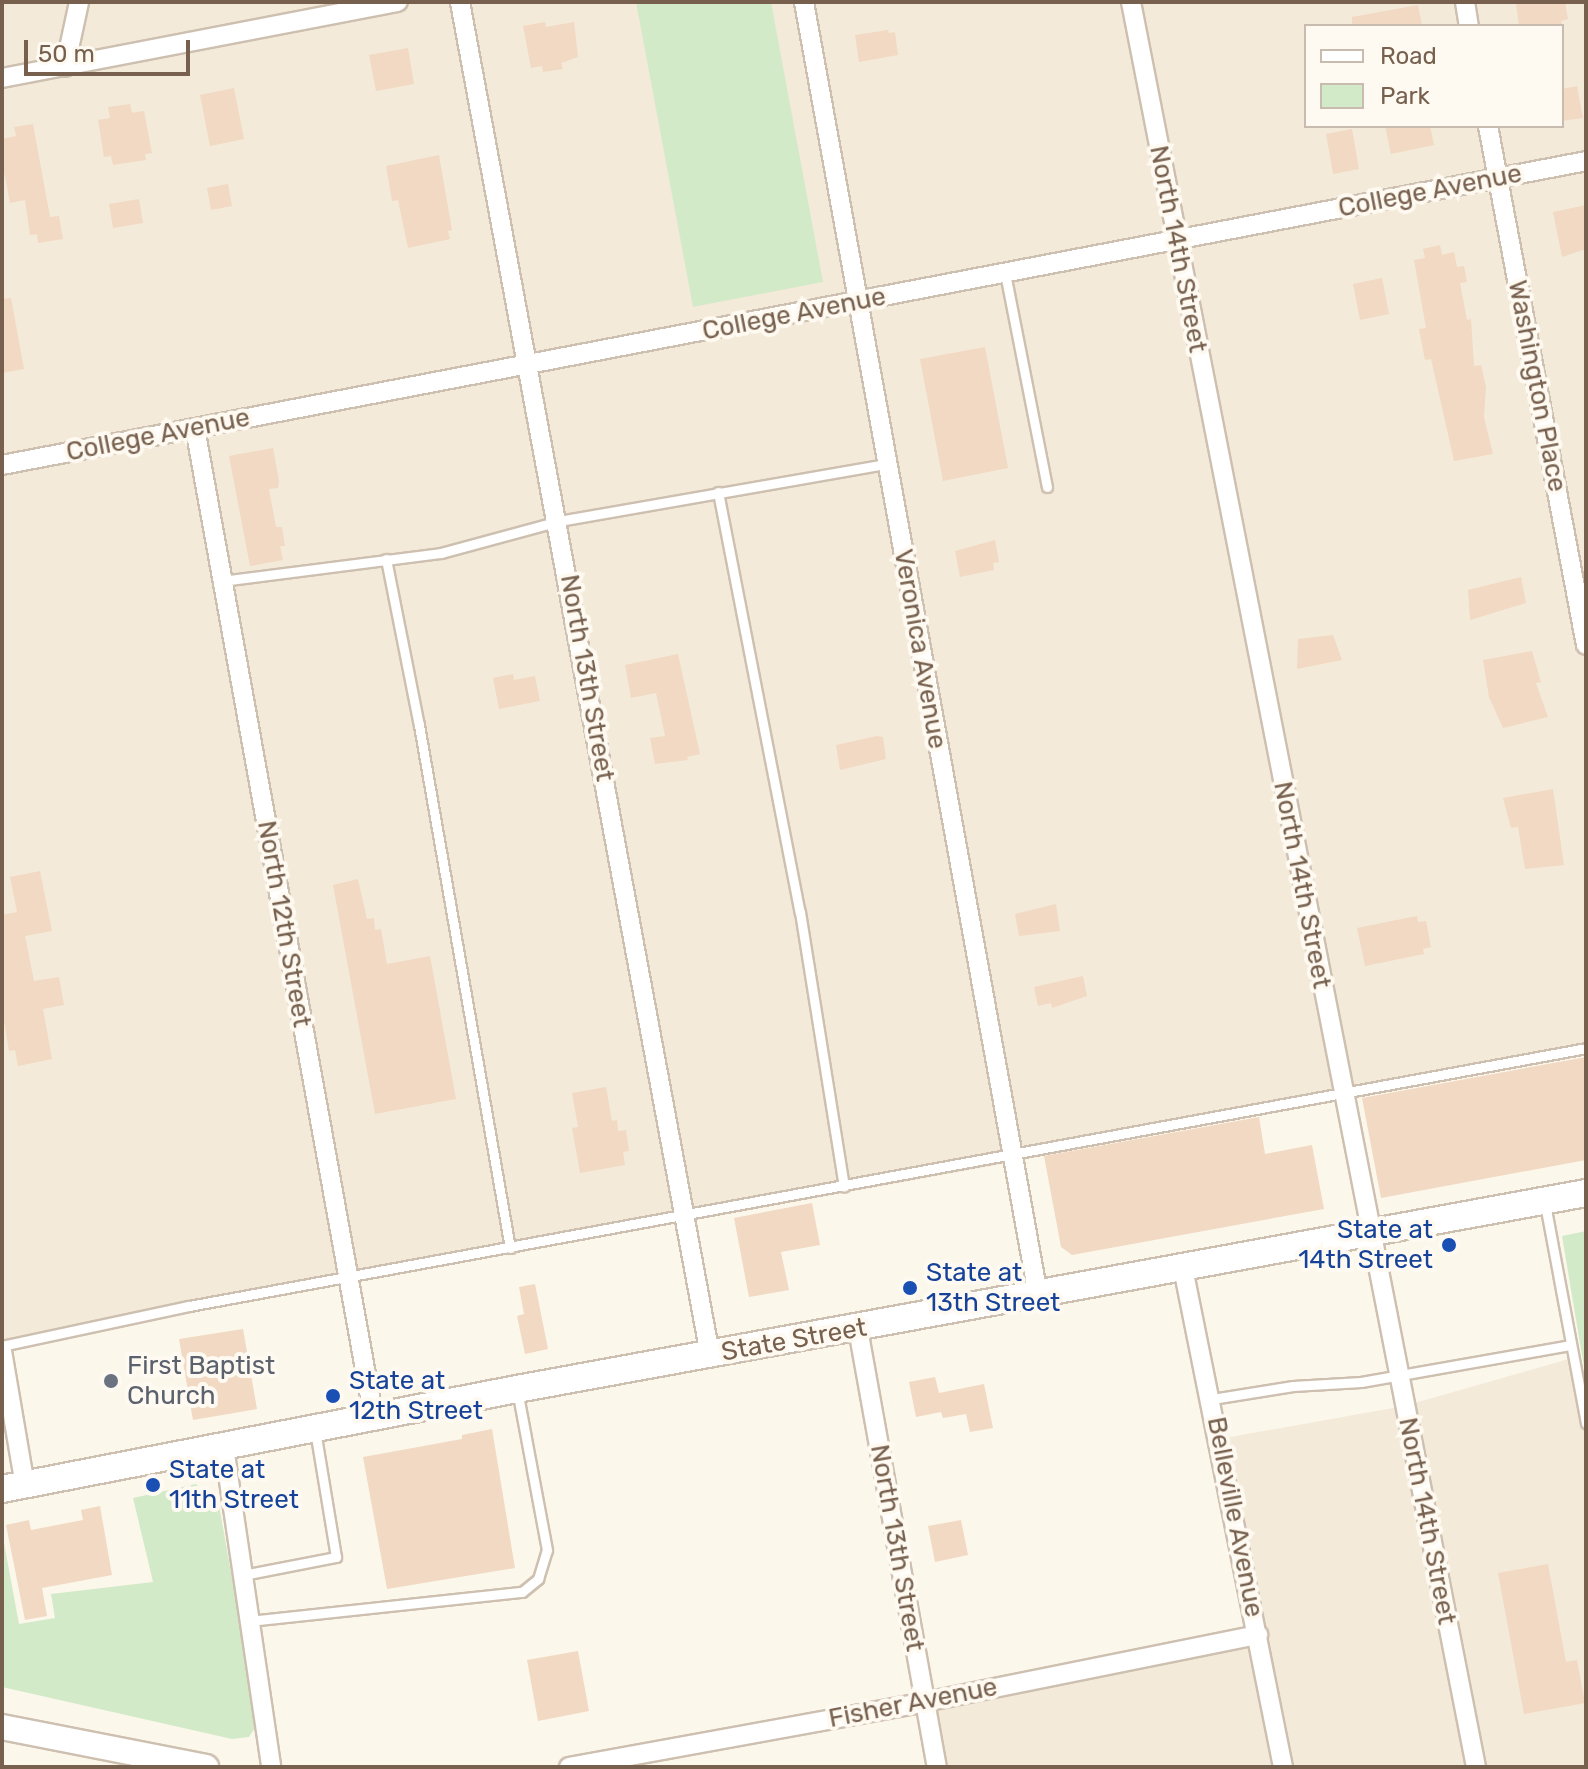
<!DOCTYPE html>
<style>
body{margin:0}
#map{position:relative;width:1588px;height:1769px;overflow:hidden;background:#fcf7eb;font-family:Rubik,sans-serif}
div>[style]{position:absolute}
.residential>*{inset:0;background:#f4ead9}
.green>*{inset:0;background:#d3eac9}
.building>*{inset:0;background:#f1d9c3}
.roads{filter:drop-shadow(2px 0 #cec0b0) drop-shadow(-2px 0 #cec0b0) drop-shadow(0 2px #cec0b0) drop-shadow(0 -2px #cec0b0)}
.service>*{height:9px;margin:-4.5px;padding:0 4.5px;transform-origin:4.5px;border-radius:4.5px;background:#fff}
.minor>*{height:18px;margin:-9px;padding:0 9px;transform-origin:9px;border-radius:9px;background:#fff}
.tertiary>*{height:24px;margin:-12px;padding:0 12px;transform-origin:12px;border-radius:12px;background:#fff}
.secondary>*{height:26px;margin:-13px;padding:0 13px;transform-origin:13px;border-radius:13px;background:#fff}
.dots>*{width:22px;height:22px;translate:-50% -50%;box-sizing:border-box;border:4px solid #fefaf1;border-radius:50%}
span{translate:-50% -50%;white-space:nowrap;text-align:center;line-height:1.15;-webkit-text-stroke:8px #fefaf1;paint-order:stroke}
.street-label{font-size:26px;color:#77604e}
.transit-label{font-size:26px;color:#164399}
.right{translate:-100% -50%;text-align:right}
.left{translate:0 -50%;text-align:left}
.worship-label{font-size:26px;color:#5b616d}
.frame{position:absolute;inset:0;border:4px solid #77604e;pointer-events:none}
.legend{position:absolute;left:1304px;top:24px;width:260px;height:104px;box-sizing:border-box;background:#fefaf1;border:2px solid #c8bcb0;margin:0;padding:10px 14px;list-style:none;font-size:24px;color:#77604e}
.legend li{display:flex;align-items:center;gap:16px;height:40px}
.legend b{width:40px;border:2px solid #c8bcb0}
.scale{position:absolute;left:24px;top:40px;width:166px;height:36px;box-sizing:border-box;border:4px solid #77604e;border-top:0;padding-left:10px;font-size:24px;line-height:28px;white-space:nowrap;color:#77604e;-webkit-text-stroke:6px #fefaf1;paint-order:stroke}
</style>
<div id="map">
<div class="residential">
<div style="clip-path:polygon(evenodd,2px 2px,1586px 2px,1586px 1050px,992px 1166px,2px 1346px,2px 2px,1306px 26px,1562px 26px,1562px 126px,1306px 126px,1306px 26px)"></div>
<div style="clip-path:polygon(1572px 1358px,1586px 1427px,1586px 1767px,937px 1767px,925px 1702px,1257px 1635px,1219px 1439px,1404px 1406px)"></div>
</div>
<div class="green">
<div style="clip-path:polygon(636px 2px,771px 2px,823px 282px,693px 307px)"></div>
<div style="clip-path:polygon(1586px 1231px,1586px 1372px,1585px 1373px,1562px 1236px)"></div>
<div style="clip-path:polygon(196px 1484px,208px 1498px,217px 1494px,258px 1723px,249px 1737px,232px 1739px,2px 1687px,2px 1532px,19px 1624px,55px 1618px,51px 1594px,153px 1582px,133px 1498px)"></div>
</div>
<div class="building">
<div style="clip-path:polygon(1528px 2px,1565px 2px,1568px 19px,1561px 21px,1562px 26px,1519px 26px,1516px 4px)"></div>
<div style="clip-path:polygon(1418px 5px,1422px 26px,1352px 26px,1352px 17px)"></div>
<div style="clip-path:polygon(545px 22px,546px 27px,574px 22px,578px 57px,561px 63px,563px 69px,543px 72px,542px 66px,531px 68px,523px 26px)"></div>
<div style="clip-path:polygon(888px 30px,889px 33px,895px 32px,898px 55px,859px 62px,855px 35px)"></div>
<div style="clip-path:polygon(408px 48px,414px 84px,376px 91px,369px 55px)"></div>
<div style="clip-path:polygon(1577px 86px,1583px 118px,1562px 121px,1562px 89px)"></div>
<div style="clip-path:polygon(234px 88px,244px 139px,210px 146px,200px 95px)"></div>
<div style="clip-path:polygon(130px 104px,132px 113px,144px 111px,152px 153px,145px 154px,146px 160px,113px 165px,111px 156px,104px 157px,98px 120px,110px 118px,108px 107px)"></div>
<div style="clip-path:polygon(33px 124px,50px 217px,59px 216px,63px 239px,38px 243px,37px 234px,30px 235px,25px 200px,10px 203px,2px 161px,2px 139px,16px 136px,14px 127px)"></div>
<div style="clip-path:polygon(1385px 126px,1430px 126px,1434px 145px,1391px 154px)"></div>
<div style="clip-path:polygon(1352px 129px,1359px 169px,1333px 174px,1326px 134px)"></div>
<div style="clip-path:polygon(439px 155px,452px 230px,448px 231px,450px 239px,408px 248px,398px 200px,392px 201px,386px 166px)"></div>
<div style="clip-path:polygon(228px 184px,232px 206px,211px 210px,207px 188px)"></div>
<div style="clip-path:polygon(139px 199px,143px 223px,113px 228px,109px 204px)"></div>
<div style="clip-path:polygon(1586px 205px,1586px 249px,1562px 257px,1553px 212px)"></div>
<div style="clip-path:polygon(1440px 245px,1442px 255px,1454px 252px,1457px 267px,1464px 266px,1467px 282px,1460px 283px,1467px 320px,1471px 319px,1474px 366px,1481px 365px,1486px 387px,1484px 417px,1493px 454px,1454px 461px,1431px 359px,1425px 360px,1419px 329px,1426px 328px,1414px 260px,1425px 258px,1423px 249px)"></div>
<div style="clip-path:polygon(1382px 278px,1389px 314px,1360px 320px,1353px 284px)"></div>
<div style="clip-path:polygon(11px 298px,24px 369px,2px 373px,2px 299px)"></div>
<div style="clip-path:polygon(985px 347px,1008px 468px,943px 481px,920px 359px)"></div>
<div style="clip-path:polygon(273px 448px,279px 481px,278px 488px,269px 489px,276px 527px,282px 527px,285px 546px,280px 546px,283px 560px,250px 566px,229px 456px)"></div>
<div style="clip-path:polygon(995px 540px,999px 562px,993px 563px,994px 570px,960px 577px,955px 551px)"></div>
<div style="clip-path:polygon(1521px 577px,1526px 603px,1470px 620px,1468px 590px)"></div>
<div style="clip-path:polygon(1333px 635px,1342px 660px,1297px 669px,1298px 639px)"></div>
<div style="clip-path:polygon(1532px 651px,1541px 682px,1536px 683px,1548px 717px,1503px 728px,1489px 697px,1483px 660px)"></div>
<div style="clip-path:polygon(678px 654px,700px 754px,687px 757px,688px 760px,655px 764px,650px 738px,665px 736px,656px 693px,631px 698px,625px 665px)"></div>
<div style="clip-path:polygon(513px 674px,514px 680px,535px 676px,540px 701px,499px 709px,493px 678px)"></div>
<div style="clip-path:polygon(877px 736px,883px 737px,886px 759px,840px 770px,836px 745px)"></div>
<div style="clip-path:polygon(1553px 789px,1564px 865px,1525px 869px,1518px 827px,1511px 828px,1503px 798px)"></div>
<div style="clip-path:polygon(40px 871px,52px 931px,25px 936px,34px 981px,59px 977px,64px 1005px,43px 1009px,52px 1059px,18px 1066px,15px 1050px,9px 1051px,2px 1009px,2px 915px,17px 912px,10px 877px)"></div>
<div style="clip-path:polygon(358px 879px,367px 919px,374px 918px,375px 930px,381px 929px,387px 964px,430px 956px,456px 1099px,375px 1114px,333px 885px)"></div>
<div style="clip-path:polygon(1056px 904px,1060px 931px,1019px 936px,1015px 914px)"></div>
<div style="clip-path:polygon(1417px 916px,1418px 922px,1426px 921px,1431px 947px,1423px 949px,1424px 954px,1365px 966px,1357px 928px)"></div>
<div style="clip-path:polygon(1083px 976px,1087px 996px,1052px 1008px,1051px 1003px,1038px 1006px,1034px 987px)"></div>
<div style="clip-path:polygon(1586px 1057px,1586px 1160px,1381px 1198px,1362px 1098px)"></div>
<div style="clip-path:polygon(606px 1087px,612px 1121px,617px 1120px,618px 1131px,626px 1130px,629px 1151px,623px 1152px,625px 1165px,580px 1173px,572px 1128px,578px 1127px,572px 1093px)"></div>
<div style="clip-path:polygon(1259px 1117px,1265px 1154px,1312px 1145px,1324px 1209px,1072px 1255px,1061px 1247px,1044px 1156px)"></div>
<div style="clip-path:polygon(812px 1203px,820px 1245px,781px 1252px,789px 1290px,749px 1297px,734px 1218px)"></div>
<div style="clip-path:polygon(535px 1284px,548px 1349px,525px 1354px,517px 1316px,524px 1314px,519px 1287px)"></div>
<div style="clip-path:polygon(243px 1329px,257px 1409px,193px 1420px,179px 1339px)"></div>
<div style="clip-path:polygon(935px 1377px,939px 1393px,984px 1384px,993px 1428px,970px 1432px,966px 1414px,943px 1418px,941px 1412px,916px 1417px,909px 1382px)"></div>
<div style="clip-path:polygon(492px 1429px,515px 1568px,387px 1589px,363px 1457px,462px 1439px,462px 1435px)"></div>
<div style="clip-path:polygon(100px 1506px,112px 1575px,42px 1588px,47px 1616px,25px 1620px,6px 1525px,29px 1520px,31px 1530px,83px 1520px,81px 1510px)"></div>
<div style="clip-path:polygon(961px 1520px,968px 1555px,935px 1562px,928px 1526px)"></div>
<div style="clip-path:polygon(1548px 1564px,1566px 1662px,1577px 1660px,1585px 1703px,1524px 1714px,1498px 1573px)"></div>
<div style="clip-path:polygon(578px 1651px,589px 1711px,538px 1721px,527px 1660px)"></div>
</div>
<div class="roads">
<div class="service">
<div style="left:1005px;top:273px;width:218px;rotate:78.9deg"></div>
<div style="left:718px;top:492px;width:428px;rotate:79deg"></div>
<div style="left:800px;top:912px;width:278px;rotate:80.9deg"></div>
<div style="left:386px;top:559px;width:169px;rotate:78.8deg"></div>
<div style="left:419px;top:725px;width:531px;rotate:80.13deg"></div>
<div style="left:222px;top:581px;width:221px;rotate:-7.3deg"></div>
<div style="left:441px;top:553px;width:122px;rotate:-15.2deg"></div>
<div style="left:559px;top:521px;width:332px;rotate:-9.9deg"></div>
<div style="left:1545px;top:1204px;width:223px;rotate:79.4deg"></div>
<div style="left:2px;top:1346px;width:191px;rotate:-12.1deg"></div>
<div style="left:189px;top:1306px;width:1421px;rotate:-10.46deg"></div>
<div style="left:1212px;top:1399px;width:82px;rotate:-9.1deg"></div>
<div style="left:1293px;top:1386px;width:68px;rotate:-3.4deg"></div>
<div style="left:1361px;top:1382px;width:212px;rotate:-10deg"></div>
<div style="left:243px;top:1575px;width:95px;rotate:-11deg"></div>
<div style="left:336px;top:1557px;width:129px;rotate:-99.4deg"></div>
<div style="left:249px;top:1621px;width:275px;rotate:-6.1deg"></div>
<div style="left:522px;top:1592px;width:21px;rotate:-39deg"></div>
<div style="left:538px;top:1579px;width:30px;rotate:-73deg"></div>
<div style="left:547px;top:1550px;width:164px;rotate:-100.6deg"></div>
</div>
<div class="minor">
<div style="left:460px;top:2px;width:1376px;rotate:79.53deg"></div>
<div style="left:804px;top:2px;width:1314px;rotate:79.74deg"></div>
<div style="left:1131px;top:2px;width:1798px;rotate:78.94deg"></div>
<div style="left:1465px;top:2px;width:24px;rotate:81deg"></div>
<div style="left:65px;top:67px;width:66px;rotate:-77.8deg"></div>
<div style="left:2px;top:78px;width:403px;rotate:-10.9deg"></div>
<div style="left:1488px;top:126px;width:528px;rotate:79.31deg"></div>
<div style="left:195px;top:428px;width:1007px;rotate:79.76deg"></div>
<div style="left:2px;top:465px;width:1613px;rotate:-10.86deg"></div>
<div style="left:1183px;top:1268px;width:509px;rotate:78.67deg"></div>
<div style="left:858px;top:1329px;width:445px;rotate:79.8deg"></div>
<div style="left:2px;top:1351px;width:136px;rotate:80.3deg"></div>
<div style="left:224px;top:1447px;width:323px;rotate:81.6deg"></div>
<div style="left:569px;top:1767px;width:362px;rotate:-10.3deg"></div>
<div style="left:925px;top:1702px;width:340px;rotate:-11.4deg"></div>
</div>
<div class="tertiary">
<div style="left:2px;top:1727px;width:208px;rotate:11.1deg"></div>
</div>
<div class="secondary">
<div style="left:2px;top:1489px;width:525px;rotate:-10.99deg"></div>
<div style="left:517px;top:1389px;width:1087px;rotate:-10.39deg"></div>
</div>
</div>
<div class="dots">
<div style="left:1449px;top:1245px;background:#1a4fb4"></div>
<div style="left:910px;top:1288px;background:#1a4fb4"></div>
<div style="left:111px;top:1381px;background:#6b7280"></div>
<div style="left:333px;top:1396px;background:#1a4fb4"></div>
<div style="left:153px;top:1485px;background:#1a4fb4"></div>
</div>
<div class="street-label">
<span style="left:1430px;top:191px;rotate:-11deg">College Avenue</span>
<span style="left:1178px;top:249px;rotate:79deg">North 14th Street</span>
<span style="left:794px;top:314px;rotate:-11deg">College Avenue</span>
<span style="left:1537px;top:386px;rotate:79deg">Washington Place</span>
<span style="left:158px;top:435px;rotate:-11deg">College Avenue</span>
<span style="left:920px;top:649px;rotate:80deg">Veronica Avenue</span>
<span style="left:587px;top:678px;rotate:80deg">North 13th Street</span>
<span style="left:1302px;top:885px;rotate:79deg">North 14th Street</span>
<span style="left:284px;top:924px;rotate:80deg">North 12th Street</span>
<span style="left:794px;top:1340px;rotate:-10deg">State Street</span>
<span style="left:1235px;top:1517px;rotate:79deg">Belleville Avenue</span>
<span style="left:1427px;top:1521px;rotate:79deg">North 14th Street</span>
<span style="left:897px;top:1548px;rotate:80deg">North 13th Street</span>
<span style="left:913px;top:1703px;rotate:-11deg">Fisher Avenue</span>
</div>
<div class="transit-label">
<span class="right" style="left:1433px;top:1245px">State at<br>14th Street</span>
<span class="left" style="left:926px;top:1288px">State at<br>13th Street</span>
<span class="left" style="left:349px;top:1396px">State at<br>12th Street</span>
<span class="left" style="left:169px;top:1485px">State at<br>11th Street</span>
</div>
<div class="worship-label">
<span class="left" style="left:127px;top:1381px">First Baptist<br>Church</span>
</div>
<div class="frame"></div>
<ul class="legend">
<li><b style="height:10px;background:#fff"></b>Road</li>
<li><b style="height:22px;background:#d3eac9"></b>Park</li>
</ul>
<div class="scale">50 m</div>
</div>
